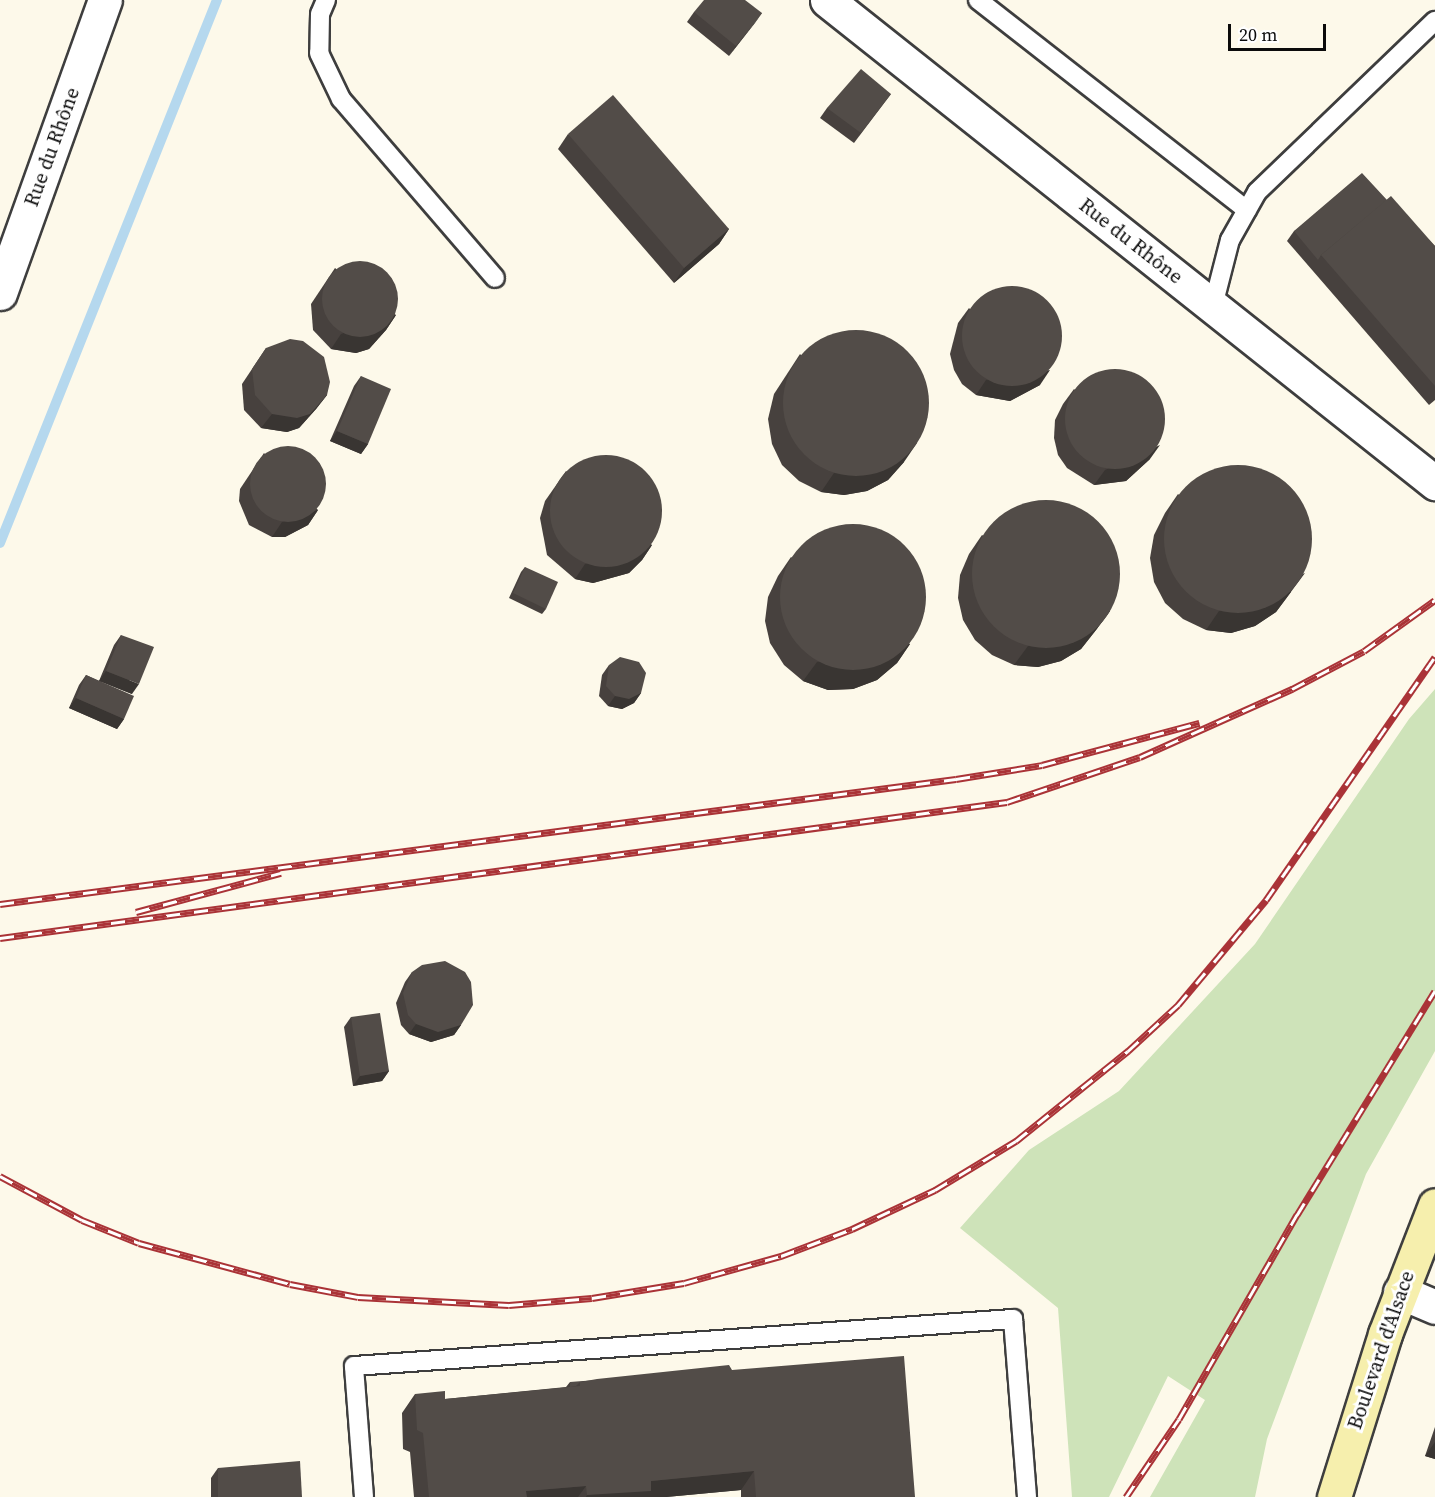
<!DOCTYPE html>
<meta charset="utf-8">
<style>
body{margin:0}
#map{position:relative;width:1435px;height:1497px;overflow:hidden;background:#fdf9ea;font-family:"Source Serif 4",serif}
div>[style]{position:absolute}
.green>*{inset:0;background:#cee3b9}
.stream>*{height:10px;margin:-5px;padding:0 5px;transform-origin:5px;border-radius:5px;background:#b5d8ee}
.roads{filter:drop-shadow(2px 0 #3e3e3e) drop-shadow(-2px 0 #3e3e3e) drop-shadow(0 2px #3e3e3e) drop-shadow(0 -2px #3e3e3e)}
.lane>*{height:18px;margin:-9px;padding:0 9px;transform-origin:9px;border-radius:9px;background:#fff}
.street>*{height:33px;margin:-16.5px;padding:0 16.5px;transform-origin:16.5px;border-radius:16.5px;background:#fff}
.secondary>*{height:33px;margin:-16.5px;padding:0 16.5px;transform-origin:16.5px;border-radius:16.5px;background:#f6efad}
.rail>*{height:7px;margin-top:-3.5px;transform-origin:0;background:repeating-linear-gradient(90deg,#fff 0 14px,#aa3337 0 28px);box-sizing:border-box;border-block:2px solid #aa3337}
.wall>*{inset:0;background:#47413e}
.shaded-wall>*{inset:0;background:#393532}
.building>*{inset:0;background:#524c48}
.round{border-radius:50%}
span{translate:-50% -50%;white-space:nowrap;text-align:center;line-height:1.15;-webkit-text-stroke:6px #fff;paint-order:stroke}
.street-label{font-size:20px;color:#0b0b0b}
.scale{position:absolute;left:1228px;top:24px;width:98px;height:27px;box-sizing:border-box;border:3px solid #0b0b0b;border-top:0;padding-left:8px;font-size:18px;line-height:21px;white-space:nowrap;color:#0b0b0b;-webkit-text-stroke:4px #fff;paint-order:stroke}
</style>
<div id="map">
<div class="green">
<div style="clip-path:polygon(1435px 689px,1435px 1051px,1366px 1174px,1267px 1439px,1255px 1497px,1150px 1497px,1205px 1400px,1168px 1376px,1109px 1497px,1072px 1497px,1058px 1308px,960px 1228px,1029px 1150px,1119px 1091px,1255px 944px,1409px 719px)"></div>
</div>
<div class="stream">
<div style="left:0;top:543px;width:585px;rotate:-68.22deg"></div>
</div>
<div class="roads">
<div class="lane">
<div style="left:326px;top:0;width:15px;rotate:113deg"></div>
<div style="left:320px;top:14px;width:39px;rotate:91deg"></div>
<div style="left:319px;top:53px;width:51px;rotate:64.4deg"></div>
<div style="left:341px;top:99px;width:236px;rotate:49.3deg"></div>
<div style="left:978px;top:0;width:341px;rotate:38deg"></div>
<div style="left:1213px;top:306px;width:68px;rotate:-75.6deg"></div>
<div style="left:1230px;top:240px;width:55px;rotate:-60.6deg"></div>
<div style="left:1257px;top:192px;width:247px;rotate:-43.9deg"></div>
<div style="left:364px;top:1497px;width:131px;rotate:-94.4deg"></div>
<div style="left:354px;top:1366px;width:661px;rotate:-4.08deg"></div>
<div style="left:1013px;top:1319px;width:179px;rotate:85.5deg"></div>
</div>
<div class="street">
<div style="left:827px;top:0;width:777px;rotate:38.46deg"></div>
<div style="left:0;top:293px;width:311px;rotate:-70.3deg"></div>
<div style="left:1400px;top:1292px;width:38px;rotate:23deg"></div>
</div>
<div class="secondary">
<div style="left:1334px;top:1497px;width:171px;rotate:-72.6deg"></div>
<div style="left:1385px;top:1334px;width:138px;rotate:-68.8deg"></div>
</div>
</div>
<div class="rail">
<div style="left:0;top:904px;width:964px;rotate:-7.45deg"></div>
<div style="left:956px;top:779px;width:87px;rotate:-9.2deg"></div>
<div style="left:1042px;top:765px;width:163px;rotate:-15deg"></div>
<div style="left:136px;top:912px;width:150px;rotate:-15.1deg"></div>
<div style="left:0;top:938px;width:1016px;rotate:-7.69deg"></div>
<div style="left:1007px;top:802px;width:140px;rotate:-18.7deg"></div>
<div style="left:1140px;top:757px;width:167px;rotate:-24.1deg"></div>
<div style="left:1292px;top:689px;width:81px;rotate:-27.8deg"></div>
<div style="left:1364px;top:651px;width:87px;rotate:-35.7deg"></div>
<div style="left:0;top:1176px;width:93px;rotate:28.2deg"></div>
<div style="left:82px;top:1220px;width:61px;rotate:22deg"></div>
<div style="left:139px;top:1243px;width:156px;rotate:15.2deg"></div>
<div style="left:290px;top:1284px;width:69px;rotate:10.8deg"></div>
<div style="left:358px;top:1297px;width:151px;rotate:3deg"></div>
<div style="left:509px;top:1305px;width:83px;rotate:-4.8deg"></div>
<div style="left:592px;top:1298px;width:93px;rotate:-9.3deg"></div>
<div style="left:684px;top:1283px;width:101px;rotate:-15.6deg"></div>
<div style="left:781px;top:1256px;width:76px;rotate:-20.8deg"></div>
<div style="left:852px;top:1229px;width:92px;rotate:-25.2deg"></div>
<div style="left:935px;top:1190px;width:95px;rotate:-31.2deg"></div>
<div style="left:1016px;top:1141px;width:144px;rotate:-38.8deg"></div>
<div style="left:1128px;top:1051px;width:68px;rotate:-42.6deg"></div>
<div style="left:1178px;top:1005px;width:137px;rotate:-50deg"></div>
<div style="left:1266px;top:900px;width:296px;rotate:-55.2deg"></div>
<div style="left:1126px;top:1497px;width:94px;rotate:-55.8deg"></div>
<div style="left:1179px;top:1419px;width:236px;rotate:-60deg"></div>
<div style="left:1297px;top:1215px;width:263px;rotate:-58.4deg"></div>
</div>
<div class="wall">
<div style="clip-path:polygon(694px 12px,762px 13px,729px 56px,687px 22px)"></div>
<div style="clip-path:polygon(891px 94px,854px 143px,820px 118px,827px 108px)"></div>
<div style="clip-path:polygon(568px 134px,729px 229px,719px 244px,674px 283px,558px 149px)"></div>
<div style="clip-path:polygon(1387px 200px,1435px 246px,1435px 400px,1429px 405px,1287px 241px,1294px 231px)"></div>
<div style="clip-path:polygon(335px 268px,396px 315px,386px 330px,369px 349px,356px 353px,331px 349px,313px 330px,311px 304px)"></div>
<div style="clip-path:polygon(969px 308px,1040px 385px,1010px 401px,976px 395px,962px 384px,954px 370px,950px 354px,958px 323px)"></div>
<div style="clip-path:polygon(266px 348px,327px 395px,316px 409px,299px 428px,287px 432px,261px 428px,244px 410px,242px 384px)"></div>
<div style="clip-path:polygon(800px 354px,904px 462px,888px 480px,867px 491px,844px 495px,821px 492px,799px 481px,782px 465px,772px 444px,768px 419px,774px 394px)"></div>
<div style="clip-path:polygon(361px 376px,368px 444px,361px 454px,330px 441px,354px 386px)"></div>
<div style="clip-path:polygon(1074px 389px,1150px 459px,1126px 481px,1094px 485px,1067px 468px,1058px 455px,1054px 438px,1055px 420px,1063px 404px)"></div>
<div style="clip-path:polygon(264px 453px,318px 510px,308px 525px,285px 537px,272px 537px,249px 525px,239px 501px,240px 489px)"></div>
<div style="clip-path:polygon(566px 471px,652px 545px,642px 560px,629px 573px,593px 583px,575px 579px,547px 555px,540px 518px,545px 501px)"></div>
<div style="clip-path:polygon(1178px 494px,1291px 592px,1276px 612px,1255px 626px,1231px 633px,1206px 630px,1183px 619px,1165px 603px,1154px 582px,1150px 558px,1154px 535px,1165px 513px)"></div>
<div style="clip-path:polygon(982px 535px,1110px 611px,1096px 630px,1081px 649px,1061px 661px,1038px 667px,1014px 665px,992px 655px,975px 640px,963px 620px,958px 598px,960px 575px,969px 554px)"></div>
<div style="clip-path:polygon(791px 557px,910px 644px,897px 663px,877px 680px,853px 689px,828px 690px,803px 681px,784px 665px,770px 643px,765px 621px,768px 597px,778px 576px)"></div>
<div style="clip-path:polygon(525px 567px,546px 609px,542px 614px,509px 598px,521px 572px)"></div>
<div style="clip-path:polygon(121px 635px,132px 694px,102px 682px,124px 719px,117px 729px,69px 708px,79px 685px,86px 675px,99px 681px,114px 645px)"></div>
<div style="clip-path:polygon(609px 665px,641px 693px,634px 703px,622px 709px,608px 706px,599px 696px,602px 675px)"></div>
<div style="clip-path:polygon(412px 972px,461px 1025px,454px 1035px,431px 1042px,409px 1034px,401px 1025px,396px 1003px,405px 982px)"></div>
<div style="clip-path:polygon(351px 1017px,389px 1071px,382px 1081px,353px 1086px,344px 1027px)"></div>
<div style="clip-path:polygon(732px 1370px,915px 1497px,741px 1497px,741px 1490px,666px 1497px,414px 1497px,410px 1452px,403px 1449px,402px 1413px,415px 1394px,445px 1399px,566px 1387px,570px 1382px)"></div>
<div style="clip-path:polygon(1435px 1427px,1435px 1459px,1425px 1456px)"></div>
<div style="clip-path:polygon(218px 1468px,302px 1497px,211px 1497px,211px 1478px)"></div>
</div>
<div class="shaded-wall">
<div style="clip-path:polygon(762px 13px,755px 23px,729px 56px,736px 46px)"></div>
<div style="clip-path:polygon(729px 229px,719px 244px,674px 283px,684px 268px)"></div>
<div style="clip-path:polygon(396px 315px,386px 330px,369px 349px,356px 353px,331px 349px,341px 334px)"></div>
<div style="clip-path:polygon(1050px 370px,1040px 385px,1010px 401px,976px 395px,986px 380px)"></div>
<div style="clip-path:polygon(327px 395px,316px 409px,299px 428px,287px 432px,261px 428px,272px 414px)"></div>
<div style="clip-path:polygon(337px 431px,368px 444px,361px 454px,330px 441px)"></div>
<div style="clip-path:polygon(917px 443px,904px 462px,888px 480px,867px 491px,844px 495px,821px 492px,834px 473px)"></div>
<div style="clip-path:polygon(1160px 445px,1150px 459px,1126px 481px,1094px 485px,1105px 470px)"></div>
<div style="clip-path:polygon(318px 510px,308px 525px,285px 537px,272px 537px,282px 522px)"></div>
<div style="clip-path:polygon(652px 545px,642px 560px,629px 573px,593px 583px,575px 579px,585px 564px)"></div>
<div style="clip-path:polygon(1305px 573px,1276px 612px,1255px 626px,1231px 633px,1206px 630px,1219px 611px)"></div>
<div style="clip-path:polygon(1110px 611px,1096px 630px,1081px 649px,1061px 661px,1038px 667px,1014px 665px,1028px 646px)"></div>
<div style="clip-path:polygon(910px 644px,897px 663px,877px 680px,853px 689px,828px 690px,803px 681px,817px 662px)"></div>
<div style="clip-path:polygon(106px 671px,139px 684px,132px 694px,99px 681px)"></div>
<div style="clip-path:polygon(641px 693px,634px 703px,622px 709px,608px 706px,615px 696px)"></div>
<div style="clip-path:polygon(76px 698px,124px 719px,117px 729px,69px 708px)"></div>
<div style="clip-path:polygon(416px 1024px,461px 1025px,454px 1035px,431px 1042px,409px 1034px)"></div>
<div style="clip-path:polygon(389px 1071px,382px 1081px,353px 1086px,360px 1076px)"></div>
<div style="clip-path:polygon(1435px 1442px,1435px 1459px,1425px 1456px)"></div>
<div style="clip-path:polygon(754px 1471px,741px 1490px,666px 1497px,586px 1497px,587px 1495px,651px 1481px)"></div>
<div style="clip-path:polygon(586px 1486px,578px 1497px,522px 1497px,526px 1491px)"></div>
</div>
<div class="building">
<div style="clip-path:polygon(704px 0,745px 0,762px 13px,736px 46px,694px 12px)"></div>
<div style="clip-path:polygon(861px 69px,891px 94px,861px 133px,827px 108px)"></div>
<div style="clip-path:polygon(613px 95px,729px 229px,684px 268px,568px 134px)"></div>
<div style="clip-path:polygon(1362px 173px,1387px 200px,1321px 255px,1318px 260px,1294px 231px)"></div>
<div style="clip-path:polygon(1391px 196px,1435px 246px,1435px 386px,1321px 255px)"></div>
<div class="round" style="left:322px;top:261px;width:76px;height:76px"></div>
<div class="round" style="left:962px;top:286px;width:100px;height:100px"></div>
<div class="round" style="left:783px;top:330px;width:146px;height:146px"></div>
<div style="clip-path:polygon(290px 339px,303px 341px,324px 357px,330px 382px,327px 395px,310px 414px,297px 418px,272px 414px,255px 395px,252px 369px,266px 348px)"></div>
<div class="round" style="left:1065px;top:369px;width:100px;height:100px"></div>
<div style="clip-path:polygon(361px 376px,391px 389px,368px 444px,337px 431px)"></div>
<div class="round" style="left:250px;top:446px;width:76px;height:76px"></div>
<div class="round" style="left:550px;top:455px;width:112px;height:112px"></div>
<div class="round" style="left:1164px;top:465px;width:148px;height:148px"></div>
<div class="round" style="left:972px;top:500px;width:148px;height:148px"></div>
<div class="round" style="left:780px;top:524px;width:146px;height:146px"></div>
<div style="clip-path:polygon(525px 567px,558px 582px,546px 609px,513px 593px)"></div>
<div style="clip-path:polygon(121px 635px,154px 647px,139px 684px,106px 671px)"></div>
<div style="clip-path:polygon(620px 657px,639px 662px,646px 673px,641px 693px,629px 699px,615px 696px,606px 686px,609px 665px)"></div>
<div style="clip-path:polygon(86px 675px,134px 696px,124px 719px,76px 698px)"></div>
<div style="clip-path:polygon(445px 961px,465px 972px,471px 982px,473px 1005px,461px 1025px,438px 1032px,416px 1024px,408px 1015px,403px 993px,412px 972px,422px 965px)"></div>
<div style="clip-path:polygon(380px 1013px,389px 1071px,360px 1076px,351px 1017px)"></div>
<div style="clip-path:polygon(904px 1356px,915px 1497px,756px 1497px,754px 1471px,651px 1481px,651px 1491px,587px 1495px,586px 1486px,526px 1491px,527px 1497px,429px 1497px,423px 1433px,417px 1430px,415px 1394px,445px 1391px,445px 1399px,580px 1386px,580px 1382px,597px 1379px,729px 1365px,732px 1370px)"></div>
<div style="clip-path:polygon(570px 1382px,580px 1382px,576px 1386px,570px 1387px)"></div>
<div style="clip-path:polygon(300px 1461px,302px 1497px,218px 1497px,218px 1468px)"></div>
</div>
<div class="street-label">
<span style="left:52px;top:147px;rotate:-70deg">Rue du Rhône</span>
<span style="left:1131px;top:241px;rotate:38deg">Rue du Rhône</span>
<span style="left:1381px;top:1350px;rotate:-71deg">Boulevard d'Alsace</span>
</div>
<div class="scale">20 m</div>
</div>
